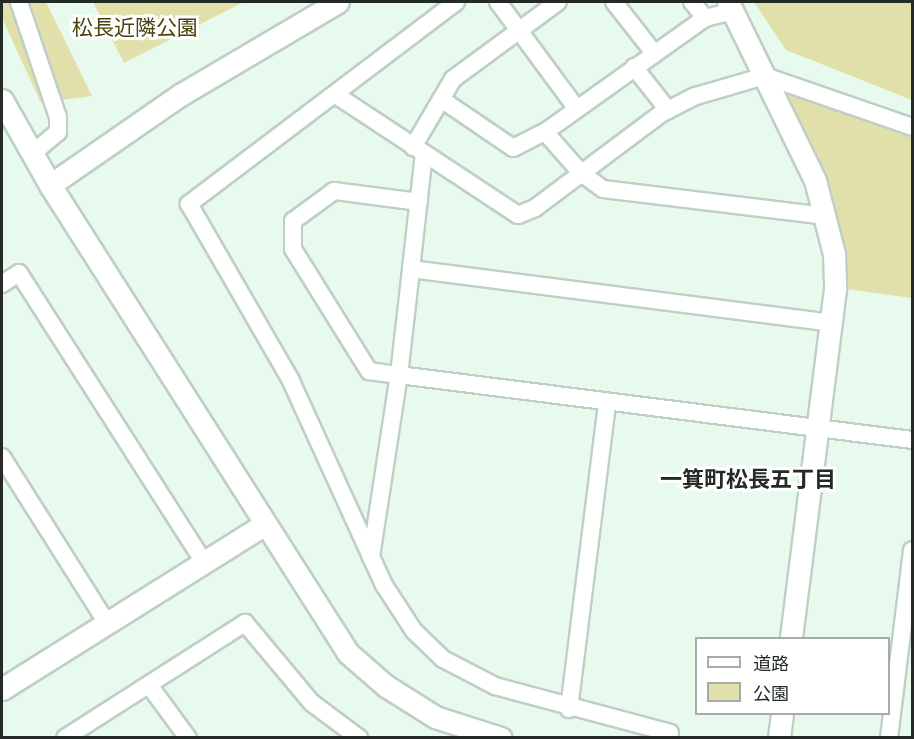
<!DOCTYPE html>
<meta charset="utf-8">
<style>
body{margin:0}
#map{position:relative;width:914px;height:739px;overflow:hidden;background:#e8faed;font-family:Barlow,"Noto Sans JP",sans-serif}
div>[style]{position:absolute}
.green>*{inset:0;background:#e1e0ab}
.roads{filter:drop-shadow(2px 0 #bed0c4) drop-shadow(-2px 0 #bed0c4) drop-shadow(0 2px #bed0c4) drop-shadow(0 -2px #bed0c4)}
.minor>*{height:16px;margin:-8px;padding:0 8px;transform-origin:8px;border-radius:8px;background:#fff}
.tertiary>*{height:21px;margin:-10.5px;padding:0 10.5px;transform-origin:10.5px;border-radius:10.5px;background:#fff}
span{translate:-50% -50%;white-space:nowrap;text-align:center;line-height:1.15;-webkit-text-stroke:6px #fff;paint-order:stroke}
.park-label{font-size:21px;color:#47440e}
.neighbourhood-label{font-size:22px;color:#242b26;font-weight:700}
.frame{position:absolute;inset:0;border:3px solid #242b26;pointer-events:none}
.legend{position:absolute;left:695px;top:637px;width:195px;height:78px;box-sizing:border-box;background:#fff;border:2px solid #a7aaa8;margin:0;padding:8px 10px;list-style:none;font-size:18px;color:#242b26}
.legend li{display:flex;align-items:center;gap:12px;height:30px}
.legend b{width:30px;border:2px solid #a7aaa8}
</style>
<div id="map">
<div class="green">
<div style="clip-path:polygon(2px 2px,46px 2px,92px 96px,41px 103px,2px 18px)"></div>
<div style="clip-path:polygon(93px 2px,244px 2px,124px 63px)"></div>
<div style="clip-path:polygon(754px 2px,912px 2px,912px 100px,786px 50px)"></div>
<div style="clip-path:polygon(775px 83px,912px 132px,912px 298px,839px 288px)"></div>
</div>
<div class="roads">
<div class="minor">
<div style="left:19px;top:2px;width:121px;rotate:71.3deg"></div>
<div style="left:58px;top:117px;width:15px;rotate:90deg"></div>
<div style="left:58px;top:132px;width:34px;rotate:140deg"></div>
<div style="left:456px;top:2px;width:335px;rotate:142.9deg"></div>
<div style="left:189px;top:204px;width:204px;rotate:60deg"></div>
<div style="left:291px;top:381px;width:224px;rotate:65.5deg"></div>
<div style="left:384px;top:585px;width:55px;rotate:56.9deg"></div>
<div style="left:414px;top:631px;width:40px;rotate:44deg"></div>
<div style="left:443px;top:659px;width:59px;rotate:27.4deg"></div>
<div style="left:495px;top:686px;width:181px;rotate:15deg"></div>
<div style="left:670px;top:733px;width:5px;rotate:101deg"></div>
<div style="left:498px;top:2px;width:133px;rotate:53.6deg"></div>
<div style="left:614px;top:2px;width:65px;rotate:51.9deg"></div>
<div style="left:692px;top:2px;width:21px;rotate:51deg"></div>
<div style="left:634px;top:67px;width:55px;rotate:51.7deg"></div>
<div style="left:336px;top:95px;width:218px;rotate:33.4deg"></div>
<div style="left:518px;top:215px;width:18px;rotate:-22deg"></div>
<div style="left:535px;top:208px;width:159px;rotate:-36.8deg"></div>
<div style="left:662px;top:113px;width:38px;rotate:-27deg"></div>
<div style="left:696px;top:96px;width:72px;rotate:-16.2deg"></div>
<div style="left:765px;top:76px;width:156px;rotate:19.1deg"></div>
<div style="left:441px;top:99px;width:87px;rotate:34.2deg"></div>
<div style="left:513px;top:148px;width:36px;rotate:-27deg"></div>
<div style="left:545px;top:132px;width:196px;rotate:-35.5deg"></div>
<div style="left:705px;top:18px;width:30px;rotate:-14deg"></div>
<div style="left:545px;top:132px;width:55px;rotate:48.7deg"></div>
<div style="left:581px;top:173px;width:27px;rotate:36deg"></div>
<div style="left:603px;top:189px;width:224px;rotate:6.9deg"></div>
<div style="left:413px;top:147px;width:79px;rotate:-59.5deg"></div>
<div style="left:453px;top:79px;width:130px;rotate:-36.3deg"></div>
<div style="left:419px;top:202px;width:86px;rotate:-172.6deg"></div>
<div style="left:334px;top:191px;width:51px;rotate:143.8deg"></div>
<div style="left:293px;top:221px;width:28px;rotate:90deg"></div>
<div style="left:293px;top:249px;width:144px;rotate:58.1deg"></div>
<div style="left:369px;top:371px;width:30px;rotate:8deg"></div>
<div style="left:399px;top:375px;width:107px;rotate:-83.5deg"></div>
<div style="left:411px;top:269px;width:116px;rotate:-83.6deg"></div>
<div style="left:411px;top:269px;width:422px;rotate:7.3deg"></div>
<div style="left:2px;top:284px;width:20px;rotate:-33deg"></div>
<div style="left:19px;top:273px;width:343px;rotate:57.4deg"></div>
<div style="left:2px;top:457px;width:196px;rotate:57.7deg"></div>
<div style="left:371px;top:557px;width:184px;rotate:-81.3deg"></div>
<div style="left:399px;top:375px;width:517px;rotate:7.22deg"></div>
<div style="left:149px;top:685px;width:66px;rotate:53.7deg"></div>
<div style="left:569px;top:709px;width:309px;rotate:-82.9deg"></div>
<div style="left:65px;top:738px;width:214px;rotate:-32.6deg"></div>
<div style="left:245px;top:623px;width:104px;rotate:50.1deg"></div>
<div style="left:312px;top:703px;width:59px;rotate:36.7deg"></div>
<div style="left:889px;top:738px;width:189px;rotate:-83deg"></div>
</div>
<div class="tertiary">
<div style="left:728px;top:2px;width:198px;rotate:64deg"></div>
<div style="left:815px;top:180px;width:76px;rotate:75.6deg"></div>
<div style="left:834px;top:254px;width:35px;rotate:88deg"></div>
<div style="left:835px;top:289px;width:352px;rotate:97.2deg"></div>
<div style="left:2px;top:100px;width:98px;rotate:60.5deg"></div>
<div style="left:50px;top:185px;width:555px;rotate:57.51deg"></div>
<div style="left:348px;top:653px;width:50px;rotate:41deg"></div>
<div style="left:386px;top:686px;width:58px;rotate:32.3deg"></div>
<div style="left:435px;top:717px;width:69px;rotate:17.7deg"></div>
<div style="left:50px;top:185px;width:158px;rotate:-34.7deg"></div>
<div style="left:180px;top:95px;width:183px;rotate:-30.5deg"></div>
<div style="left:2px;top:689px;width:308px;rotate:-32.1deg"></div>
<div style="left:779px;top:738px;width:24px;rotate:-83deg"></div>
</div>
</div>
<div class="park-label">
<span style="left:135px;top:27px">松長近隣公園</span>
</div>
<div class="neighbourhood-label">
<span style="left:748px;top:479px">一箕町松長五丁目</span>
</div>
<div class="frame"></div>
<ul class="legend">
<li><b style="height:8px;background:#fff"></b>道路</li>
<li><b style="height:16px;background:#e1e0ab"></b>公園</li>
</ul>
</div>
